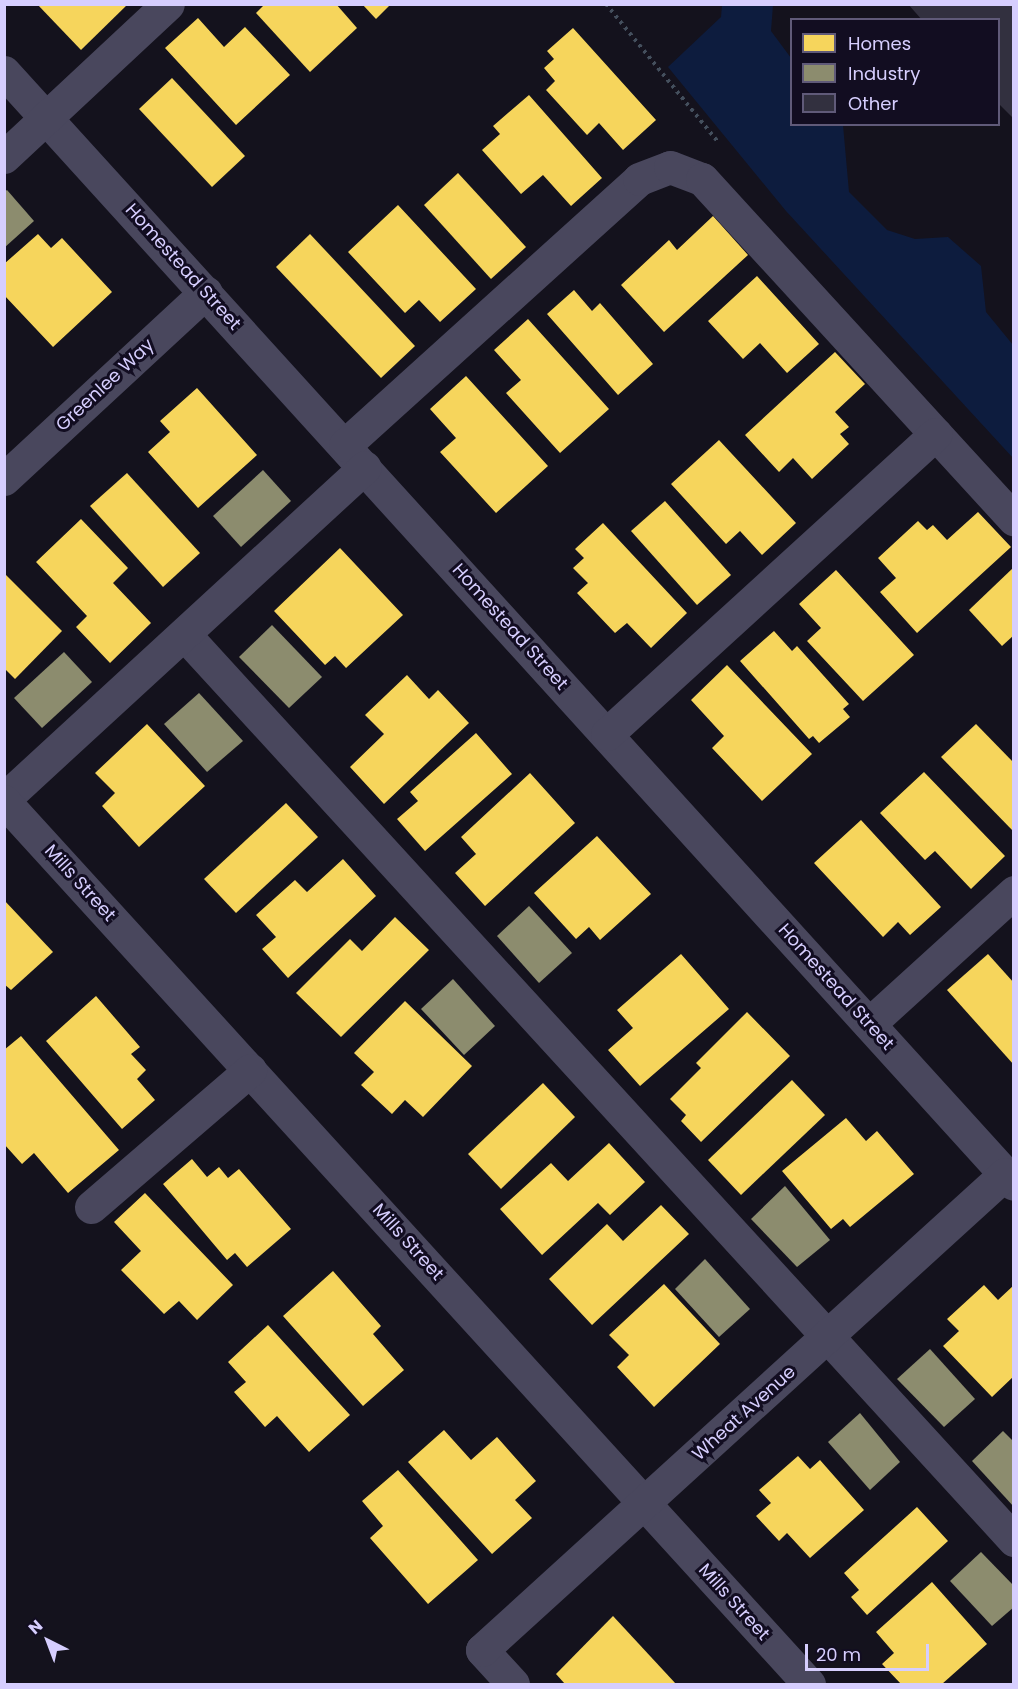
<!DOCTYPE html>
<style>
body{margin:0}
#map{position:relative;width:1018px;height:1689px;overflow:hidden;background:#14121d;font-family:Poppins,sans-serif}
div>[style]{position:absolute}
.water>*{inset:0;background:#0d1c3e}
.homes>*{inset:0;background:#f6d55c}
.industry>*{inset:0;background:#8c8c6e}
.building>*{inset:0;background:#32303f}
.path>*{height:4px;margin-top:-2px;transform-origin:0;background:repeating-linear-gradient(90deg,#444f5d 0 3px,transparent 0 7.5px)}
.minor>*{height:33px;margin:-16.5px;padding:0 16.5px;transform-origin:16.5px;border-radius:16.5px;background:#49475d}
span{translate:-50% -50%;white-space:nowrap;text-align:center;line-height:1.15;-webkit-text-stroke:6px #120d21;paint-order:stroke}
.street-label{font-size:18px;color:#d6cefe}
.frame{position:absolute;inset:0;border:6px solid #d6cefe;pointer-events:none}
.legend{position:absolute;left:790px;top:18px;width:210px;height:108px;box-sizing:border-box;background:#120d21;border:2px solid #605a79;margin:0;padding:8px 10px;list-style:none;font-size:18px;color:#d6cefe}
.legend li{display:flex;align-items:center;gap:12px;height:30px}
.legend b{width:30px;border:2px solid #605a79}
.north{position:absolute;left:18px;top:1611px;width:60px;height:60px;-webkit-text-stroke:4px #120d21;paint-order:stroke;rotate:318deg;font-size:16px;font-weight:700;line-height:24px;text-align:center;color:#d6cefe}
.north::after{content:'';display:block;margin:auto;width:21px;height:27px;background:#d6cefe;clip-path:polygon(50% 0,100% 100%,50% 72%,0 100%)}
.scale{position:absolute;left:805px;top:1644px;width:124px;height:27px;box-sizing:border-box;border:3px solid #d6cefe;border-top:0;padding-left:8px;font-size:18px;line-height:21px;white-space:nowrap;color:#d6cefe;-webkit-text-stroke:4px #120d21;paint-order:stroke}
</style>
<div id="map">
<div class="water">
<div style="clip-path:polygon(722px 5px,773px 5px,771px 31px,791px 58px,792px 124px,843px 125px,849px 192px,887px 230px,915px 239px,948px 237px,981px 266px,986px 312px,1013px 345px,1013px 458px,786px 211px,668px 67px,721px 17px)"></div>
</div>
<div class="homes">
<div style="clip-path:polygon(37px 4px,128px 4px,81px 50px)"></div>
<div style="clip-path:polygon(265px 4px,336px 4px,357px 28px,310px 72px,256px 13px)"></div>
<div style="clip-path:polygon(362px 4px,391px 4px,376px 19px)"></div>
<div style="clip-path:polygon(198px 18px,224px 47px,245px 27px,290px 75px,236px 125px,165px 48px)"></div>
<div style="clip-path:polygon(573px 28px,656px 120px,623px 150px,599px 123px,587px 135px,546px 90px,555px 81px,544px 68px,554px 59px,547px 51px)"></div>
<div style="clip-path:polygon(172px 78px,245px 156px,212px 187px,139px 109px)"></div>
<div style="clip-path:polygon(529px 95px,602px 178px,571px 206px,543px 175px,521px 194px,482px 150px,500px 134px,493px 126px)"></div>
<div style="clip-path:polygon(458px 173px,526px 247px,491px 279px,424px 205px)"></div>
<div style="clip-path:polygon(398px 205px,476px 289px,440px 322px,419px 300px,405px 313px,348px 252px)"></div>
<div style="clip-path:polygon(713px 216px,748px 255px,664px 332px,621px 285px,669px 240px,677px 250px)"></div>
<div style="clip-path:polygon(38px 234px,51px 248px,62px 238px,112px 292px,53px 347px,4px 295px,4px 264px)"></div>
<div style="clip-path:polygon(310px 234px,415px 346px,381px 378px,276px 267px)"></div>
<div style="clip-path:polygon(757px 276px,819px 344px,787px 373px,760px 343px,743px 359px,708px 321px)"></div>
<div style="clip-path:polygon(574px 290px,592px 311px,600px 303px,653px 364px,618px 395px,547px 314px)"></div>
<div style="clip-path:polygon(528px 319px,609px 409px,560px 453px,506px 393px,521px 380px,494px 350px)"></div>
<div style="clip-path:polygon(835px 352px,865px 384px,835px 412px,849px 427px,840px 434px,849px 444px,812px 479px,793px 458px,779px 472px,745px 435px)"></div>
<div style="clip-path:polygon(466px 376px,548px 466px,496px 513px,440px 452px,456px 438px,430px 409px)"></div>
<div style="clip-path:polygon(197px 388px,257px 455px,198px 508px,148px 452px,170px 432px,160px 421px)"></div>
<div style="clip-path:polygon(719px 440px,796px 523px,762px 555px,740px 531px,726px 544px,671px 484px)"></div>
<div style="clip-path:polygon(127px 473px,200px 553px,163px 587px,90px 506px)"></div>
<div style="clip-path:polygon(665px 501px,731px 575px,697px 605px,631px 531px)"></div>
<div style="clip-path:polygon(978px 512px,1011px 547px,917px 633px,880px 592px,896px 578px,878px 558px,918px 521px,927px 530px,933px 525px,947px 540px)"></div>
<div style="clip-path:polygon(81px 519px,128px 568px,113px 583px,151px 623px,110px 663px,76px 627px,87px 616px,36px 562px)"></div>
<div style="clip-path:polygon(603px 523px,687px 613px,651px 648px,627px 623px,615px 633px,577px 593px,588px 583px,573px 568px,584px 558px,575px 549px)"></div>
<div style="clip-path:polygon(340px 548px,403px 615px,346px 668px,335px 656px,325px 665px,274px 611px)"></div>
<div style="clip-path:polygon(1014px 567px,1014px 635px,1002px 646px,969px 610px)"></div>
<div style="clip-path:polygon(836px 570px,914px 655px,863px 701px,807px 641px,821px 628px,799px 604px)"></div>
<div style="clip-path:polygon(4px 573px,62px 631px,15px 679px,4px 668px)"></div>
<div style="clip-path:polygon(774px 631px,792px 651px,797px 646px,849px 704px,843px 709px,850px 717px,819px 743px,813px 736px,809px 739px,740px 661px)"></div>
<div style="clip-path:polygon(727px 665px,812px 754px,762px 801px,712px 748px,724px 736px,691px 700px)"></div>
<div style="clip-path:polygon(407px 675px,429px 699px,438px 690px,469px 723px,384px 804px,350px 767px,384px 734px,365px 715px)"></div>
<div style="clip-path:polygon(147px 724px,205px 786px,139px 847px,102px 806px,115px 793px,95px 773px)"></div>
<div style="clip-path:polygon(976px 724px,1014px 763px,1014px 832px,941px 757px)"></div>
<div style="clip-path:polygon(476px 733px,512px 774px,425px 851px,397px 819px,418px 801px,410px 792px)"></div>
<div style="clip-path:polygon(924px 772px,1005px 856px,971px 889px,935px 851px,925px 860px,880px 813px)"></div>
<div style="clip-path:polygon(530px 773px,575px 823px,485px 906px,455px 873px,476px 854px,461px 837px)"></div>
<div style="clip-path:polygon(286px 803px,318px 837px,236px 913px,204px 879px)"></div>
<div style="clip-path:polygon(861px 820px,941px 907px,910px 935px,898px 922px,883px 937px,814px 863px)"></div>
<div style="clip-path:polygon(597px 836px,651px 894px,600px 940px,589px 927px,576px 939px,534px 893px)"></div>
<div style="clip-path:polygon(343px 859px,376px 896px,288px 978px,262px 949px,276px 937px,256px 915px,295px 880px,307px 892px)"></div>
<div style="clip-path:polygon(4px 900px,53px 952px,11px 990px,4px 984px)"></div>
<div style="clip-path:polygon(395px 917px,429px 950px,341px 1037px,296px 993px,350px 939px,362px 951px)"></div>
<div style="clip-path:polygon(681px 954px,729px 1009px,640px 1086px,608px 1050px,633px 1028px,617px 1010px)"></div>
<div style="clip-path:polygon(988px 954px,1014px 983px,1014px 1065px,947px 990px)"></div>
<div style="clip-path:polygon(96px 996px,140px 1047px,131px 1054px,146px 1070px,137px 1079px,155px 1100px,122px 1129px,46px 1041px)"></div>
<div style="clip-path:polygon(405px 1001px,472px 1066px,423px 1117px,405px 1100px,392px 1114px,361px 1085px,374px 1072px,354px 1053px)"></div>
<div style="clip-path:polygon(747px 1012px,790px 1056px,701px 1142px,681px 1121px,686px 1115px,670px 1099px,701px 1068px,696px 1063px)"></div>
<div style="clip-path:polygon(21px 1036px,119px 1150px,68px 1193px,34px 1153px,22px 1164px,4px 1144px,4px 1050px)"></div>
<div style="clip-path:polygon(792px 1080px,825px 1115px,741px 1195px,708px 1160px)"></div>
<div style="clip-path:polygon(543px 1083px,575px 1117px,501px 1189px,468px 1154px)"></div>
<div style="clip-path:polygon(846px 1118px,866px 1141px,877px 1131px,914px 1174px,850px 1227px,843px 1219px,831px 1229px,782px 1171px)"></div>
<div style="clip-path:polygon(609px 1143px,645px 1182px,610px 1215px,598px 1203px,542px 1255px,500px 1209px,551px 1163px,568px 1181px)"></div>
<div style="clip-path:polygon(192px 1159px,207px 1177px,219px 1167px,228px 1178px,239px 1169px,291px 1229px,247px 1267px,235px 1253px,227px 1260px,163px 1184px)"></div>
<div style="clip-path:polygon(145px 1193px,233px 1285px,197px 1320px,179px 1301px,164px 1314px,121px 1270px,141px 1251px,114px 1222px)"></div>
<div style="clip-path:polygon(661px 1205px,689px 1234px,592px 1325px,549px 1279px,607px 1224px,623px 1241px)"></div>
<div style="clip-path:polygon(333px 1271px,381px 1326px,373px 1334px,404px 1370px,363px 1406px,283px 1316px)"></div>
<div style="clip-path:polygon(664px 1284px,720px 1344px,654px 1407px,617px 1367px,629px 1355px,609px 1335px)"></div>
<div style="clip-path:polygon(984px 1285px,998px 1300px,1014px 1285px,1014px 1376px,992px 1397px,943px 1346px,959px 1331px,947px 1319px)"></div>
<div style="clip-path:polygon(268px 1325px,350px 1415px,309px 1452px,277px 1416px,265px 1427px,234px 1392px,246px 1382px,228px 1362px)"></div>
<div style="clip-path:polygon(444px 1430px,471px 1460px,497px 1437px,536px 1481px,515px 1500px,532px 1518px,492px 1554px,408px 1462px)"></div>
<div style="clip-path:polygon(798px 1456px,810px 1469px,820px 1460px,864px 1510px,810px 1558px,787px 1533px,779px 1541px,756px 1516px,771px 1503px,759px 1490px)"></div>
<div style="clip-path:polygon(398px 1470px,478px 1560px,428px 1604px,370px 1538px,383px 1526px,362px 1501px)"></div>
<div style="clip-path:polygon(917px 1507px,948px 1541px,867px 1615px,851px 1597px,859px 1590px,844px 1573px)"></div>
<div style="clip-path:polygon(932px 1582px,987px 1644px,942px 1684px,901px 1684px,882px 1664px,894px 1653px,876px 1632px)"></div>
<div style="clip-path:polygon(613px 1616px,676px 1684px,565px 1684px,556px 1674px)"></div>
</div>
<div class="industry">
<div style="clip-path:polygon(7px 190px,34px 221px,4px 248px,4px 192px)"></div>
<div style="clip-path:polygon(263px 470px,291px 501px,241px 547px,213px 516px)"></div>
<div style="clip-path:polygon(272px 625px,322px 677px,289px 708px,239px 657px)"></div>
<div style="clip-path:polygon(64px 652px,92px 682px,42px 728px,14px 698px)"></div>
<div style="clip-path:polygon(199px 693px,243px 741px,207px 772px,164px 724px)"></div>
<div style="clip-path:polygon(529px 906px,572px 953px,539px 983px,497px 936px)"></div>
<div style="clip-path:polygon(453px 979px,495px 1026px,464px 1055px,421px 1009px)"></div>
<div style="clip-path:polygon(785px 1186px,830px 1240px,797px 1267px,751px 1219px)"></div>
<div style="clip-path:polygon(705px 1259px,750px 1309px,719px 1337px,675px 1289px)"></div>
<div style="clip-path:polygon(930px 1349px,975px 1399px,944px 1427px,897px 1379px)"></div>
<div style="clip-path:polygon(860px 1413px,900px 1462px,870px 1490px,828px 1442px)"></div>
<div style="clip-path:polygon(1003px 1431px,1014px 1442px,1014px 1507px,972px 1461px)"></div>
<div style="clip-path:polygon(981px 1552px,1014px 1586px,1014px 1607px,992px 1626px,950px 1581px)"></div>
</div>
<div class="building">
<div style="clip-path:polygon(908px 4px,1014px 4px,1014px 119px,998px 103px,998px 20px,922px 20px)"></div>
</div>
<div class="path">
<div style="left:606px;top:4px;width:179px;rotate:50.9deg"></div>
</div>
<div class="minor">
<div style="left:4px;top:72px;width:1502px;rotate:47.75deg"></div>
<div style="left:4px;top:157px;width:224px;rotate:-43deg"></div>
<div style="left:345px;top:445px;width:396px;rotate:-42.1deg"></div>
<div style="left:639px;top:179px;width:33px;rotate:-21deg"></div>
<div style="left:670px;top:167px;width:34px;rotate:21deg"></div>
<div style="left:702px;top:179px;width:462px;rotate:47.5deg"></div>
<div style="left:4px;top:479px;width:275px;rotate:-42.8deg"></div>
<div style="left:184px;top:634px;width:1229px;rotate:47.51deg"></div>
<div style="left:607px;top:734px;width:445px;rotate:-42.4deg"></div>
<div style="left:4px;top:799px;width:490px;rotate:-42.6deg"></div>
<div style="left:4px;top:801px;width:1195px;rotate:47.65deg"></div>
<div style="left:869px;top:1024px;width:196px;rotate:-42.3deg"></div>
<div style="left:91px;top:1207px;width:210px;rotate:-40.7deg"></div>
<div style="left:513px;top:1684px;width:46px;rotate:-132.4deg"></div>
<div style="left:482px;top:1650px;width:707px;rotate:-42.31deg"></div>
</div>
<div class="street-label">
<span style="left:183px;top:267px;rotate:48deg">Homestead Street</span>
<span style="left:105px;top:385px;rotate:-43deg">Greenlee Way</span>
<span style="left:510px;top:627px;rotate:48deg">Homestead Street</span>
<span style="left:80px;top:883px;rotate:48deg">Mills Street</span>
<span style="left:836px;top:987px;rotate:48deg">Homestead Street</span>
<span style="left:408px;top:1242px;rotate:48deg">Mills Street</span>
<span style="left:744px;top:1413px;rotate:-42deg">Wheat Avenue</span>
<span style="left:734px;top:1602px;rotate:48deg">Mills Street</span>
</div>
<div class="frame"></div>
<ul class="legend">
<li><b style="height:16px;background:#f6d55c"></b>Homes</li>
<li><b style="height:16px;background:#8c8c6e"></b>Industry</li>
<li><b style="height:16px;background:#32303f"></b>Other</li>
</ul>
<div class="north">N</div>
<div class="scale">20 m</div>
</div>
